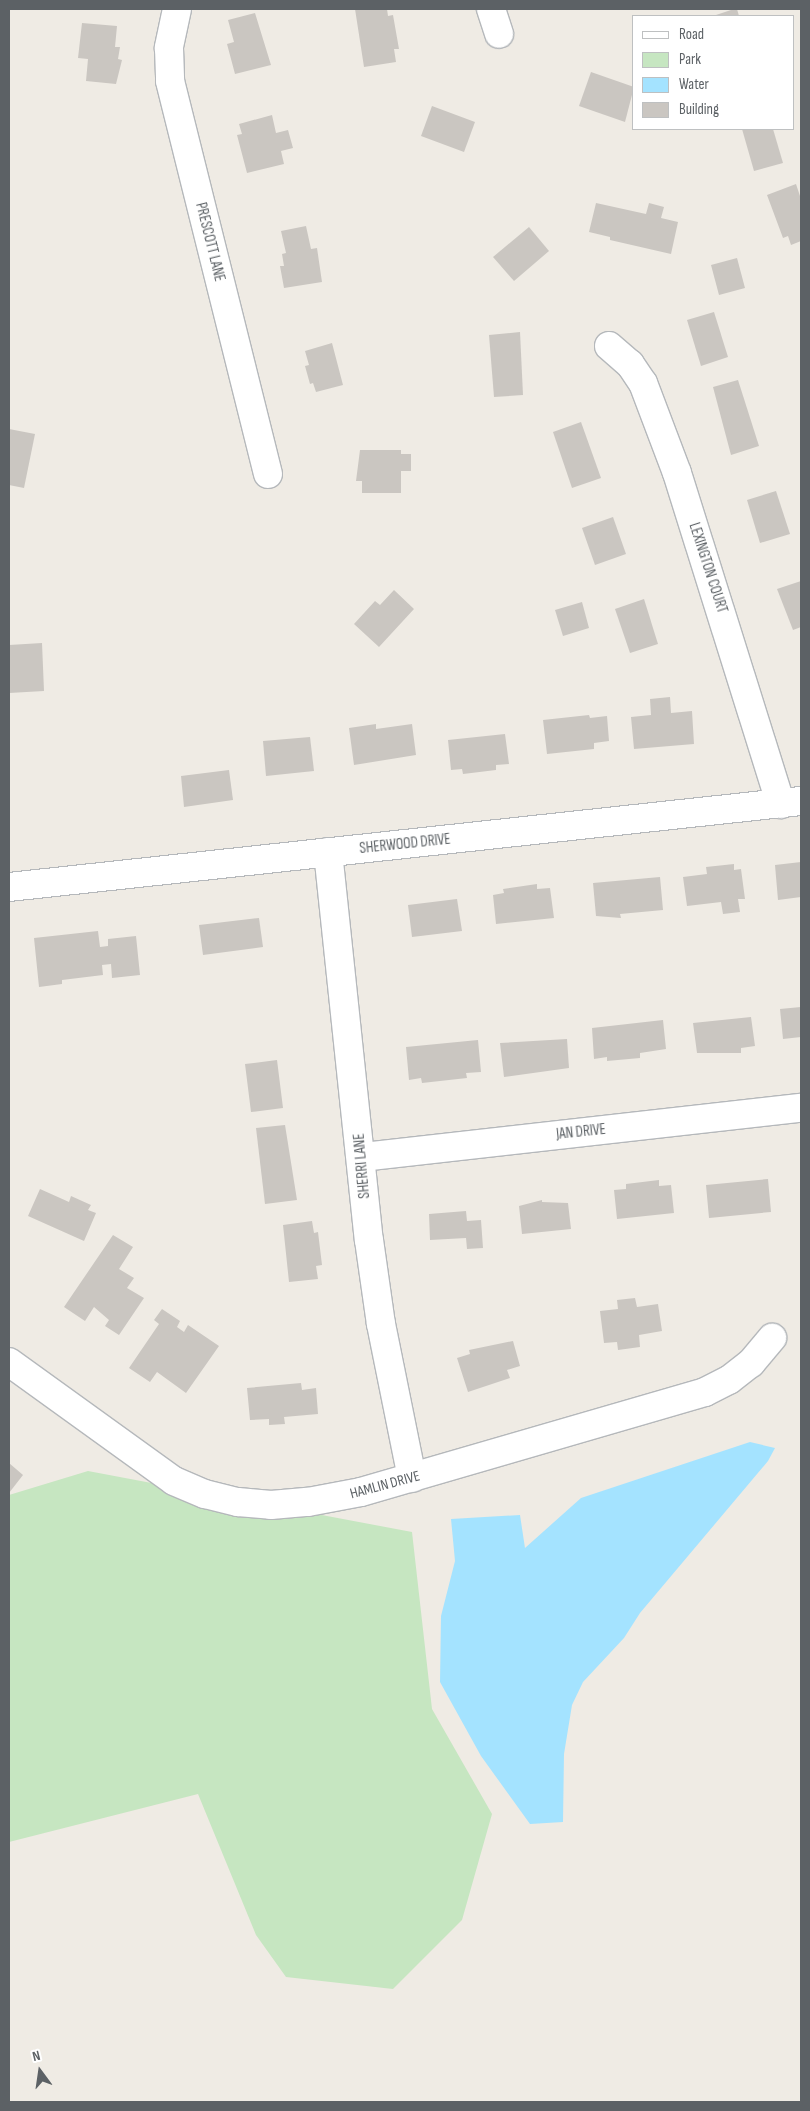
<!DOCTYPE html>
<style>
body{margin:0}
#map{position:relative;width:810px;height:2111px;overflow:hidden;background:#efebe4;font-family:"Sofia Sans Condensed",sans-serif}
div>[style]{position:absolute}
.green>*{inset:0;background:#c6e6c1}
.water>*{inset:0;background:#a4e3ff}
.building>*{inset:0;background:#cac6c1}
.roads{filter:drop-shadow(1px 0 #b5b8bb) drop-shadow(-1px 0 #b5b8bb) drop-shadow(0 1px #b5b8bb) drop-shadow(0 -1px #b5b8bb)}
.minor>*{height:28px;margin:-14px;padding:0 14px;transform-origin:14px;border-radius:14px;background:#fff}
span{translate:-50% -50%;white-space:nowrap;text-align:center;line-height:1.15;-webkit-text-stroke:4.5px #fff;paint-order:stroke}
.street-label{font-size:15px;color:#5c6165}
.frame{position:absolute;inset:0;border:10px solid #5c6165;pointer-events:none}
.legend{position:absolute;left:632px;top:15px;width:162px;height:115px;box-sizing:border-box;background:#fff;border:1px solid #bec0c1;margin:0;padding:6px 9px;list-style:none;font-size:15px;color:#5c6165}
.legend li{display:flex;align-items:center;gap:10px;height:25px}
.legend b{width:25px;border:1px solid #bec0c1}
.north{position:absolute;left:15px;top:2046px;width:50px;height:50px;-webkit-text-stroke:4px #fff;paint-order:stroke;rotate:346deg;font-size:14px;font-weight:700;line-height:20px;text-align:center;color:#5c6165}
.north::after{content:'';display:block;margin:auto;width:18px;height:22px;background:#5c6165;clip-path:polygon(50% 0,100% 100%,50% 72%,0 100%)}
</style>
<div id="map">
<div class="green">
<div style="clip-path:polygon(88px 1471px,412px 1532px,432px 1709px,492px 1814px,462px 1920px,393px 1989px,286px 1977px,256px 1935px,198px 1794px,9px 1842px,9px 1495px)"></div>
</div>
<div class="water">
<div style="clip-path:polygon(750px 1442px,775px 1448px,768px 1461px,640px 1613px,624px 1638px,583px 1682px,572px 1705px,564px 1754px,563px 1822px,530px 1824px,481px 1756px,440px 1682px,441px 1616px,455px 1561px,451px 1519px,520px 1515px,525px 1548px,581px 1498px)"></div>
</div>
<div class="building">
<div style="clip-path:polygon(355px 9px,387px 9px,388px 16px,393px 15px,399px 49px,394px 49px,396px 62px,364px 67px)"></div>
<div style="clip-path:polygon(737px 9px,739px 16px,713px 16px,734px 9px)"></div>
<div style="clip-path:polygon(255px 13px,271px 65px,235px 74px,227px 44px,234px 42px,228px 20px)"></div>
<div style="clip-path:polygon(82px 23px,117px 26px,115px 47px,120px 47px,118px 59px,122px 60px,116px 84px,86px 81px,88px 59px,78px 58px)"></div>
<div style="clip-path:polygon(591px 72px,634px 87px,625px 122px,579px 106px)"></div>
<div style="clip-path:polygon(432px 106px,475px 122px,464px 152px,421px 136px)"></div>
<div style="clip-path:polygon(272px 115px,276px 133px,288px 130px,293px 148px,281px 151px,284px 164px,247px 173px,237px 135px,242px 134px,239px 124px)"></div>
<div style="clip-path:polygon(742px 129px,773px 129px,783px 163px,754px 171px)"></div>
<div style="clip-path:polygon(796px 184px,801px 199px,801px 241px,791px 245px,788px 236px,783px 238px,767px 195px)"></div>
<div style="clip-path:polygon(596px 203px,646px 214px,649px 203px,664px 207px,661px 218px,678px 222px,671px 254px,610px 240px,610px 237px,589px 232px)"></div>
<div style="clip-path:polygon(306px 226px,311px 249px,317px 248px,322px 282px,284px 288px,280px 266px,284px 266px,282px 254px,286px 253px,281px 231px)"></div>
<div style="clip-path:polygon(529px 227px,549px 251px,514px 281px,493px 257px)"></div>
<div style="clip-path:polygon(737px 258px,745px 288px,719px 295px,711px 265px)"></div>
<div style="clip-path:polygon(714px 312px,728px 357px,701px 366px,687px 320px)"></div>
<div style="clip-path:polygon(520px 332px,523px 395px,494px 397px,489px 335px)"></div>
<div style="clip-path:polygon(332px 343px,343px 385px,316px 392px,313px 383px,310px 384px,305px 366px,309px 365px,305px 351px)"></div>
<div style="clip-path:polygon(738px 380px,759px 446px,731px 455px,713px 387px)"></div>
<div style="clip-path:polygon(581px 422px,601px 478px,572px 488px,553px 432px)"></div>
<div style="clip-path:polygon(9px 429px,35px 434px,24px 488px,9px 485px)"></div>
<div style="clip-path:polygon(360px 450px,401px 450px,401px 454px,411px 454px,411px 471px,401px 471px,401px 493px,362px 493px,362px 481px,356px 481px)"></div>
<div style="clip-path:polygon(776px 491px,790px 534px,760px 543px,747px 500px)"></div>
<div style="clip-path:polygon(613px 517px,626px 554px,595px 565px,582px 528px)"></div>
<div style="clip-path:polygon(801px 581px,801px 627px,793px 630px,777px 589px)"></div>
<div style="clip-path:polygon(394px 590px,414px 609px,379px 647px,354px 624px,375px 601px,380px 605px)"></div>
<div style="clip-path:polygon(644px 599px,658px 644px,630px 653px,615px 609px)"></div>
<div style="clip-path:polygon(582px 602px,589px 628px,563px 636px,555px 610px)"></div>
<div style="clip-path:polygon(42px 643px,44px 691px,9px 693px,9px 645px)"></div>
<div style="clip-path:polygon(670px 697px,671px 713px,692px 711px,694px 744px,634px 749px,631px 717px,651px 715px,650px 699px)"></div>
<div style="clip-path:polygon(589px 715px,590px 718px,607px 716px,609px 741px,594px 743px,594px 749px,547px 754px,543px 720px)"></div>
<div style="clip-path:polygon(376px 724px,376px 729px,412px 724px,416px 755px,354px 765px,349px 728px)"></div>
<div style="clip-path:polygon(505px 734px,509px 764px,496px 765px,496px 770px,463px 774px,462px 769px,451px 770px,448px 740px)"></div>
<div style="clip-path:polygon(310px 737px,314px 771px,266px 776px,263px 741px)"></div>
<div style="clip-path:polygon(229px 770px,233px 800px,184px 807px,181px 776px)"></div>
<div style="clip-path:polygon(801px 862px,801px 897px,778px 900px,775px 865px)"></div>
<div style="clip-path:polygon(734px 864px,734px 870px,741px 869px,745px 899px,738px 899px,740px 912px,723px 914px,721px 902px,687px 906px,683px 877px,707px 874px,706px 867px)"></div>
<div style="clip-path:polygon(660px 877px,663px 910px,620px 914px,621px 918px,596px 916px,593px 883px)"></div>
<div style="clip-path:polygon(537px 884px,537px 889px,550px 888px,554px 918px,496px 924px,493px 895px,504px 893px,503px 889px)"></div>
<div style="clip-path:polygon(457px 899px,462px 931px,412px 937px,408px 905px)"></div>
<div style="clip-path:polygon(259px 918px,263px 947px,203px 955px,199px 925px)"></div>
<div style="clip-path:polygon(98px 931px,100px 947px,108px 946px,108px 939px,136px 936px,140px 975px,112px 978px,111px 964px,102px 965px,103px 975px,62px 980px,62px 984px,39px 987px,34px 938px)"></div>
<div style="clip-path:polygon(801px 1007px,801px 1037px,783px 1039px,780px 1009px)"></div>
<div style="clip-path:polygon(751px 1017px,755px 1046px,741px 1048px,741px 1053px,697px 1053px,693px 1023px)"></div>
<div style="clip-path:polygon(663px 1020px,666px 1049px,640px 1053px,640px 1058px,607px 1061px,607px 1057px,594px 1059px,592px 1028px)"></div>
<div style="clip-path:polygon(567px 1039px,569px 1068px,504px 1077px,500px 1043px)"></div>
<div style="clip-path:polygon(478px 1040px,481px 1072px,466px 1073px,467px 1078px,422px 1083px,421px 1078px,409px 1080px,406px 1047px)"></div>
<div style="clip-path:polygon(277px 1060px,283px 1108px,251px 1112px,245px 1064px)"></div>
<div style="clip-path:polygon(285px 1125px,297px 1200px,265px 1204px,256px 1128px)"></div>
<div style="clip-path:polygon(768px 1179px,771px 1212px,709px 1218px,706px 1185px)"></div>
<div style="clip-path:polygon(659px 1180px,659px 1186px,671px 1185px,674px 1213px,617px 1219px,614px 1190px,626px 1189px,626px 1184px)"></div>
<div style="clip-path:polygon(40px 1189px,69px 1202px,71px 1196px,91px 1205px,88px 1210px,96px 1213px,84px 1241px,28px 1216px)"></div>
<div style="clip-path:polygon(542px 1200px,542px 1202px,568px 1203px,571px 1229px,522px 1234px,519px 1206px)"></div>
<div style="clip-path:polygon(466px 1211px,467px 1221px,481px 1220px,483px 1248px,467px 1249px,466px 1238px,430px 1240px,429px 1214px)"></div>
<div style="clip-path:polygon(312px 1221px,314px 1233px,318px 1232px,322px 1265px,316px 1266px,318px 1279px,289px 1282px,283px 1225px)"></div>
<div style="clip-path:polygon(113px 1235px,133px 1247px,119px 1269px,134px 1278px,127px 1288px,144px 1298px,119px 1335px,105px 1326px,109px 1320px,94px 1307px,85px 1321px,64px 1307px)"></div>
<div style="clip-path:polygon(635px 1298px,637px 1307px,658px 1304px,662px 1331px,639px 1335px,640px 1347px,618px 1350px,617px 1342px,604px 1343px,600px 1311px,618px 1309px,617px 1300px)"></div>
<div style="clip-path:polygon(162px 1309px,180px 1321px,177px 1327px,184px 1332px,188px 1325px,219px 1346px,186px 1393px,157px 1372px,150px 1382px,129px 1368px,159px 1324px,154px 1320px)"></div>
<div style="clip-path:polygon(513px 1341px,520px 1366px,507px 1370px,510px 1378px,468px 1392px,457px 1358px,470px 1354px,469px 1350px)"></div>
<div style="clip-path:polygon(301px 1383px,302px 1390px,316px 1388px,318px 1414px,284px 1417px,285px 1424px,269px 1425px,269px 1419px,250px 1420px,247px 1388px)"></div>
<div style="clip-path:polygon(9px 1463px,23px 1475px,9px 1493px)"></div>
</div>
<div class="roads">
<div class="minor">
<div style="left:177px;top:9px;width:40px;rotate:102deg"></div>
<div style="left:169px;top:48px;width:33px;rotate:88deg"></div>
<div style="left:170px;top:81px;width:405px;rotate:76deg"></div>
<div style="left:491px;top:9px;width:26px;rotate:72deg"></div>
<div style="left:609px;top:346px;width:28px;rotate:41deg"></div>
<div style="left:630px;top:364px;width:23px;rotate:56deg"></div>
<div style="left:643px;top:383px;width:96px;rotate:69.3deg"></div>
<div style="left:677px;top:473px;width:347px;rotate:72.6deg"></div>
<div style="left:328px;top:852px;width:390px;rotate:84deg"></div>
<div style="left:369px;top:1240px;width:85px;rotate:81.9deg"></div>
<div style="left:381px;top:1324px;width:157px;rotate:78.6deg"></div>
<div style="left:9px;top:887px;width:797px;rotate:-6.2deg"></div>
<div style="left:362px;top:1157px;width:442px;rotate:-6.4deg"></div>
<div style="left:9px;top:1362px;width:203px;rotate:35.8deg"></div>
<div style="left:174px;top:1481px;width:34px;rotate:23deg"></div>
<div style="left:205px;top:1494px;width:34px;rotate:14deg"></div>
<div style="left:238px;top:1502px;width:33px;rotate:5deg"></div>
<div style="left:271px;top:1505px;width:37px;rotate:-5deg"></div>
<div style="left:308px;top:1502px;width:54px;rotate:-10.7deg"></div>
<div style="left:361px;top:1492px;width:358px;rotate:-16.2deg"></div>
<div style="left:705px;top:1392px;width:27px;rotate:-27deg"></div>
<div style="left:729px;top:1380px;width:28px;rotate:-38deg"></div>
<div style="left:751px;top:1363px;width:33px;rotate:-50deg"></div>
</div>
</div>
<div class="street-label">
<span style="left:210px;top:242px;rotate:76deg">PRESCOTT LANE</span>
<span style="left:708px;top:568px;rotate:72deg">LEXINGTON COURT</span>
<span style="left:405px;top:844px;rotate:-6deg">SHERWOOD DRIVE</span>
<span style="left:581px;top:1132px;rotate:-6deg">JAN DRIVE</span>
<span style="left:362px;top:1166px;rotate:-95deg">SHERRI LANE</span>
<span style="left:385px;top:1485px;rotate:-15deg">HAMLIN DRIVE</span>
</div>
<div class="frame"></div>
<ul class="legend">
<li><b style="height:6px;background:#fff"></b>Road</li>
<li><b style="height:14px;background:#c6e6c1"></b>Park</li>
<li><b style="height:14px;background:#a4e3ff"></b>Water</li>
<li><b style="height:14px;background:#cac6c1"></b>Building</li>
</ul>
<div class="north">N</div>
</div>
